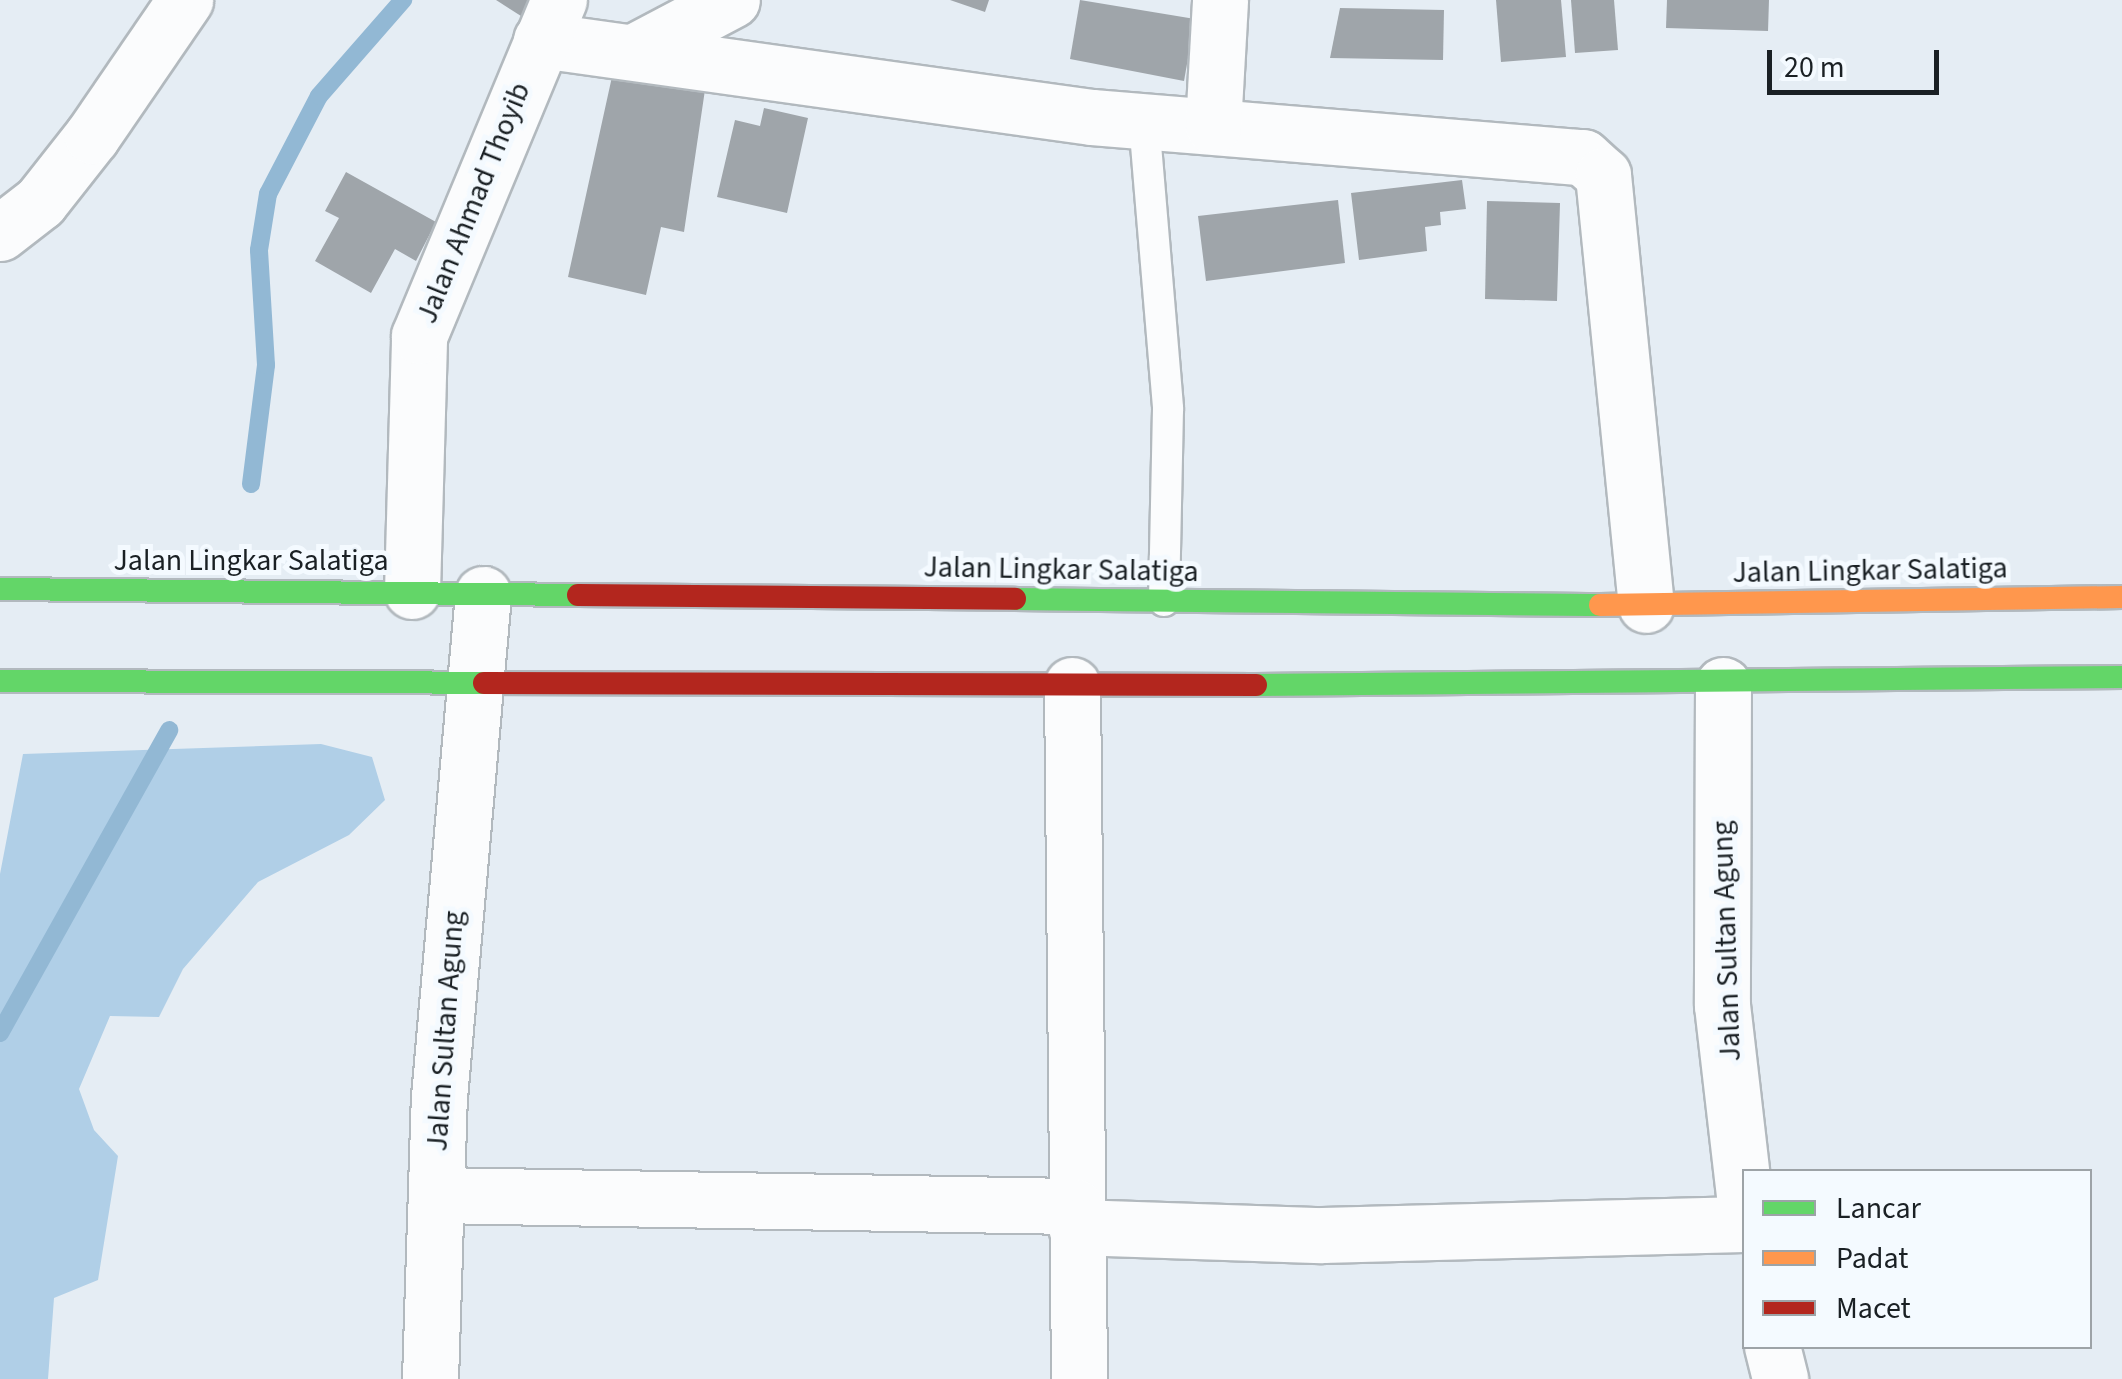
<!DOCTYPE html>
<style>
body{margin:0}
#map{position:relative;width:2122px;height:1379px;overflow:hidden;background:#e5edf4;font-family:"Source Sans 3",sans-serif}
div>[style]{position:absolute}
.forest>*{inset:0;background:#b0cfe7}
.stream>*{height:18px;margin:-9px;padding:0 9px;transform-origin:9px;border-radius:9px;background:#92b8d4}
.building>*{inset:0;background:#9fa5aa}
.roads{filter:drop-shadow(2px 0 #b2b9be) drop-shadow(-2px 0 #b2b9be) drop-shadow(0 2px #b2b9be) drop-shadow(0 -2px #b2b9be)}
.lane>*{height:30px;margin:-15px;padding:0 15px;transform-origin:15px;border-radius:15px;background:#fbfcfd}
.street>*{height:55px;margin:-27.5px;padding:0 27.5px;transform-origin:27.5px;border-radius:27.5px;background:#fbfcfd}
.fast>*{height:22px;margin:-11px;padding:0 11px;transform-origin:11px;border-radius:11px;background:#63d668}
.slow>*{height:22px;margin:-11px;padding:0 11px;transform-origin:11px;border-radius:11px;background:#ff974d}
.jam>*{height:22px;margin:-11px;padding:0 11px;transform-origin:11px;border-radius:11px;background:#b3261e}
span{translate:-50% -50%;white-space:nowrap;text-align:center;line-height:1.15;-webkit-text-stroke:10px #f4faff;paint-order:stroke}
.street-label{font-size:30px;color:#1a2024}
.legend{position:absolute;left:1742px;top:1169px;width:350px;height:180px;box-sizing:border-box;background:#f4faff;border:2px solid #9da3a7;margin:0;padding:12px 18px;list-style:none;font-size:30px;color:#1a2024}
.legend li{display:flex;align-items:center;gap:20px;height:50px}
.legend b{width:50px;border:2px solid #9da3a7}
.scale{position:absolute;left:1767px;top:50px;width:172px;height:45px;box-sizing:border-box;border:5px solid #1a2024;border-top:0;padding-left:12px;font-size:30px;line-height:35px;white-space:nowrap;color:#1a2024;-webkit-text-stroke:8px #f4faff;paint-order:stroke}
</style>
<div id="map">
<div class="forest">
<div style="clip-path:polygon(321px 744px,372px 757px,385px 800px,349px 835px,258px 882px,183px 969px,159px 1017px,110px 1016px,79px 1089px,94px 1130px,118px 1156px,98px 1280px,54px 1298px,48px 1379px,0 1379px,0 874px,23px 754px)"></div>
</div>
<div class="stream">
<div style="left:251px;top:484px;width:120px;rotate:-82.8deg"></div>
<div style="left:266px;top:365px;width:115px;rotate:-93.5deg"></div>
<div style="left:259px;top:250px;width:57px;rotate:-80.9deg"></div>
<div style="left:268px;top:194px;width:110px;rotate:-62.5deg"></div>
<div style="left:319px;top:96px;width:128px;rotate:-48.8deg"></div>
<div style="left:0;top:1033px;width:347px;rotate:-60.8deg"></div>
</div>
<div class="building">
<div style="clip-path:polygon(496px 0,546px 0,532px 23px)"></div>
<div style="clip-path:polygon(950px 0,989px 0,985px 12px)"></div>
<div style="clip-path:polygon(1080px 0,1195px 19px,1184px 81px,1070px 59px)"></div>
<div style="clip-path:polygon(1496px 0,1561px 0,1566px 57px,1501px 62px)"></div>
<div style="clip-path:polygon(1571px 0,1614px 0,1618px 50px,1575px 53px)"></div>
<div style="clip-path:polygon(1667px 0,1769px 0,1768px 31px,1666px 28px)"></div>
<div style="clip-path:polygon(1340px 8px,1444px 10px,1443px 60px,1330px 58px)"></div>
<div style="clip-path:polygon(615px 63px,706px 83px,684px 232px,661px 227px,646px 295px,568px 277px)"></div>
<div style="clip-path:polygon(764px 108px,808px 118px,787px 213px,717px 197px,735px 120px,760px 126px)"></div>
<div style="clip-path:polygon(346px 172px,436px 222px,416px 261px,395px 249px,371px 293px,315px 261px,339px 218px,325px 211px)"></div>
<div style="clip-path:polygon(1462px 180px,1466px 209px,1440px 212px,1441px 225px,1425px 227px,1427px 251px,1359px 260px,1351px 193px)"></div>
<div style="clip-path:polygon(1338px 200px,1345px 263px,1206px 281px,1198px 216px)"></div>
<div style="clip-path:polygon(1487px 201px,1560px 203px,1557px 301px,1485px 299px)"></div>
</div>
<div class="roads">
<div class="lane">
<div style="left:1144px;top:121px;width:289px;rotate:85.2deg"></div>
<div style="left:1168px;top:409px;width:192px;rotate:91.2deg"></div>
</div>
<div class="street">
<div style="left:541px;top:40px;width:556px;rotate:7.96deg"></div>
<div style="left:1092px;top:117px;width:493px;rotate:4.7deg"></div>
<div style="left:1583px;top:157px;width:27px;rotate:42deg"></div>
<div style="left:1603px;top:175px;width:432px;rotate:84.3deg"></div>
<div style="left:639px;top:49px;width:105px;rotate:-27.8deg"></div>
<div style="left:1213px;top:126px;width:126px;rotate:-86.8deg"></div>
<div style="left:0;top:233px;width:51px;rotate:-37.8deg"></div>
<div style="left:40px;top:202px;width:84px;rotate:-51.8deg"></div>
<div style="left:92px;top:136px;width:165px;rotate:-55.6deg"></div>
<div style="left:412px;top:591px;width:255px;rotate:-88.4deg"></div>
<div style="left:419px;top:336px;width:364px;rotate:-67.4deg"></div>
<div style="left:1072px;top:685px;width:694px;rotate:89.42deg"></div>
<div style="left:1723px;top:685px;width:320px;rotate:90.2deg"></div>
<div style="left:1722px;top:1005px;width:192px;rotate:83.4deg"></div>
<div style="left:436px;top:1195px;width:639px;rotate:0.99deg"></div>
<div style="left:1076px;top:1227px;width:246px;rotate:1.9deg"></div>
<div style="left:1322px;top:1235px;width:422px;rotate:-1.5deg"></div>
<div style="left:1772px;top:1346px;width:34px;rotate:76deg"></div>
<div style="left:430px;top:1379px;width:282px;rotate:-88.2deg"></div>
<div style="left:439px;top:1097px;width:505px;rotate:-85deg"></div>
</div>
<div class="fast">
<div style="left:0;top:589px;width:578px;rotate:0.59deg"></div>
<div style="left:1015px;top:599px;width:585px;rotate:0.59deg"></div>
<div style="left:0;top:681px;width:484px;rotate:0.2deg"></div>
<div style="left:1256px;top:685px;width:866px;rotate:-0.53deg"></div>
</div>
<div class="slow">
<div style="left:1600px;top:605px;width:522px;rotate:-0.88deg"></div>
</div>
<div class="jam">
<div style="left:578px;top:595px;width:437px;rotate:0.5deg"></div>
<div style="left:484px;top:683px;width:772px;rotate:0.15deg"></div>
</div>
</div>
<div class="street-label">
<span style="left:474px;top:203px;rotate:-68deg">Jalan Ahmad Thoyib</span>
<span style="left:251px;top:561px">Jalan Lingkar Salatiga</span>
<span style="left:1061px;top:570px;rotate:1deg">Jalan Lingkar Salatiga</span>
<span style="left:1870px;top:571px;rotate:-1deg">Jalan Lingkar Salatiga</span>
<span style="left:1727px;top:941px;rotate:-92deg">Jalan Sultan Agung</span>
<span style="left:446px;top:1031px;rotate:-86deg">Jalan Sultan Agung</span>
</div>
<ul class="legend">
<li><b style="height:12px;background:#63d668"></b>Lancar</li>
<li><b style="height:12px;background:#ff974d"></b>Padat</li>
<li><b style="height:12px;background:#b3261e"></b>Macet</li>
</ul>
<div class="scale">20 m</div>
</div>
